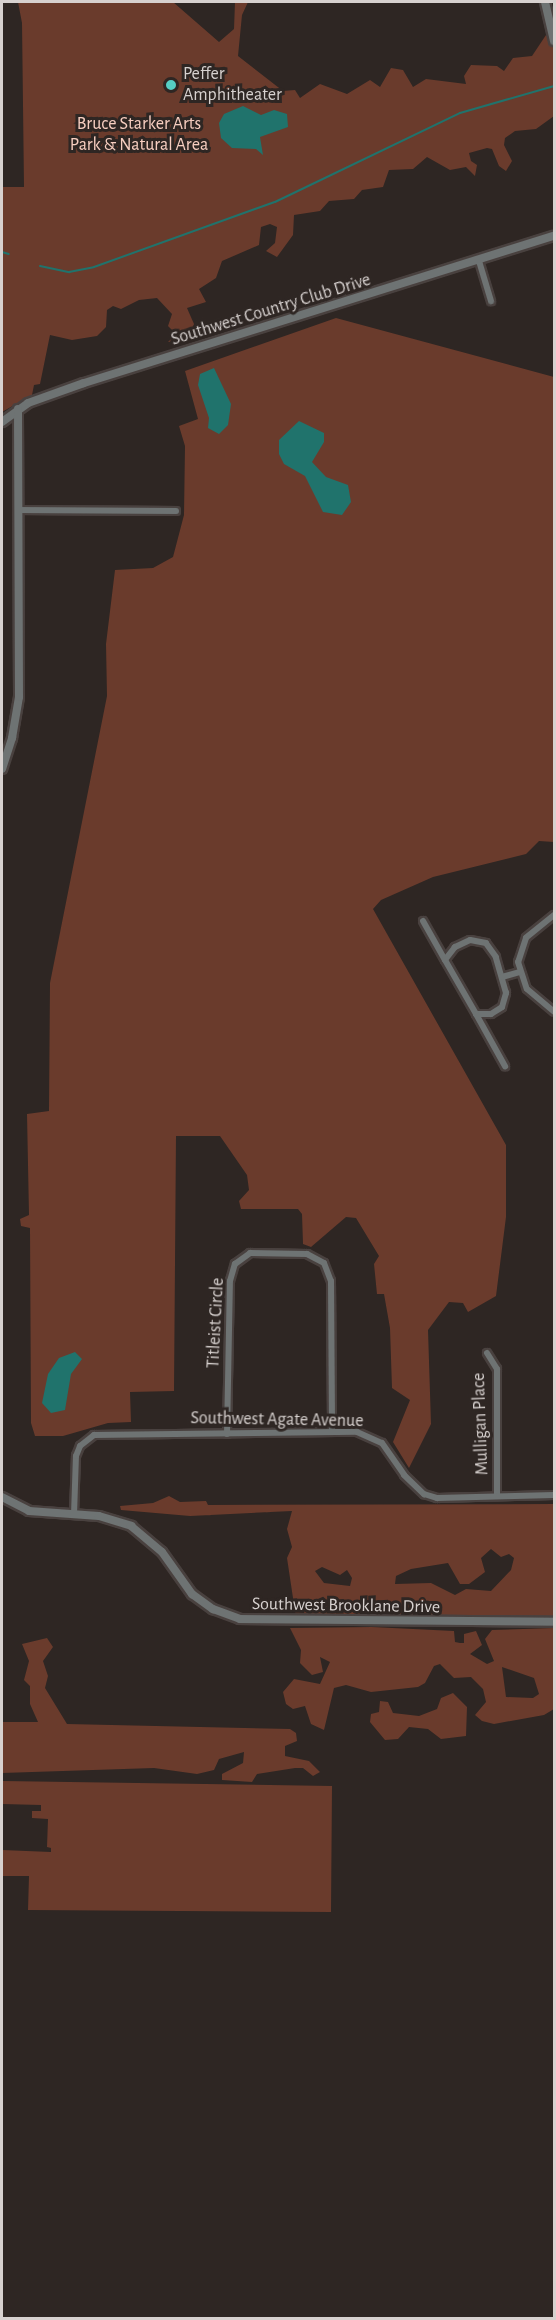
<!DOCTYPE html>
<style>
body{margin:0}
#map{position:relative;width:556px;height:2320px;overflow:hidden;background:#2e2623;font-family:"Alegreya Sans",sans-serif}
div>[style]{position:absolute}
.green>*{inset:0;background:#6a3b2c}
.water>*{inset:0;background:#20736c}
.stream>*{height:2px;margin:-1px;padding:0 1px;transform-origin:1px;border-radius:1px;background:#20736c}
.roads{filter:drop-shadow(2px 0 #49413f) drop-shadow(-2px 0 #49413f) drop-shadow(0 2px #49413f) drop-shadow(0 -2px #49413f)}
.minor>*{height:6px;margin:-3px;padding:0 3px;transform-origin:3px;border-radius:3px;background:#6e7373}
.tertiary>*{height:8px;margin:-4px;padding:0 4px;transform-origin:4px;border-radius:4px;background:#6e7373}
.dots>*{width:16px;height:16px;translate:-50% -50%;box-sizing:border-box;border:3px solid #2e2623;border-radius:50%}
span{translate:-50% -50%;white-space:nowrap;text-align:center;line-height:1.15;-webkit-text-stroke:6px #2e2623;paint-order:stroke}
.poi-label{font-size:18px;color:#d7d1cf}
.left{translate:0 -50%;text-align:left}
.park-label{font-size:18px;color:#f7cec0}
.street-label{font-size:18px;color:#d7d1cf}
.frame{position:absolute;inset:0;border:3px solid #d7d1cf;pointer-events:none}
</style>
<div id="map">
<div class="green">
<div style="clip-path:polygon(18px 2px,173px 2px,219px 42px,234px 29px,235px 2px,248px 2px,242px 15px,238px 56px,283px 91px,295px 90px,300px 98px,320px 84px,347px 94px,370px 80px,380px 87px,391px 68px,403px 70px,413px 87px,426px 79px,466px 84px,464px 76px,471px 65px,497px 66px,504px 71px,513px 58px,532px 56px,546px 35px,554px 41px,554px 116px,536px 129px,515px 131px,505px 138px,504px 145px,512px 161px,506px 171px,499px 166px,492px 149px,487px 148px,469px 153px,471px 161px,477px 165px,475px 176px,466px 167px,450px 170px,427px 157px,413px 169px,389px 170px,383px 187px,362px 190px,354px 199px,329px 201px,320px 211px,294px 215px,293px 235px,277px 257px,266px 251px,275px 243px,277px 227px,270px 224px,261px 227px,259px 245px,222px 261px,216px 278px,199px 289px,206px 302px,187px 308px,194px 324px,189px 340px,168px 342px,176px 334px,168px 326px,172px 314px,157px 298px,139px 300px,121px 309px,113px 306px,107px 310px,106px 327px,97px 336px,72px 340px,50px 335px,40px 384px,34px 385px,32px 395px,2px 412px,2px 187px,24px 187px,22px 23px)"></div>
<div style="clip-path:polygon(336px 318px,554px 377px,554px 842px,539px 841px,526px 854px,433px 877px,381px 900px,373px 909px,506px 1145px,506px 1217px,496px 1296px,468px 1312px,463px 1303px,449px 1302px,428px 1330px,431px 1424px,409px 1468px,393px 1442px,410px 1400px,392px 1388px,390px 1328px,384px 1294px,377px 1294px,374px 1264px,379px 1256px,356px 1218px,346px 1217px,311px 1247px,303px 1244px,302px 1214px,298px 1209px,241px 1209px,239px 1201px,249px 1190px,247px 1175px,220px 1136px,176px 1136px,174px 1391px,130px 1392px,131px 1422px,108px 1423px,63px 1436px,35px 1436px,31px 1423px,30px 1228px,21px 1226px,20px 1219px,29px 1215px,27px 1114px,49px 1111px,50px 983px,107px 696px,106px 644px,115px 570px,153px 568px,173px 557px,184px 515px,185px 446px,179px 426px,198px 419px,185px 371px)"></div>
<div style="clip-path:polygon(evenodd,169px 1496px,180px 1502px,206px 1501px,208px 1505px,554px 1504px,554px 1620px,296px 1618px,287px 1558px,292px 1547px,287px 1529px,292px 1511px,190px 1516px,121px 1510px,120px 1506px,153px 1503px,169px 1496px,491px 1549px,501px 1557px,509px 1554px,514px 1558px,511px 1570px,491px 1591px,466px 1589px,455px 1595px,431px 1583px,395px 1584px,396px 1576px,411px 1569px,448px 1563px,460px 1584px,469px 1584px,485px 1572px,481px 1558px,491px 1549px,169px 1496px,322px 1567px,340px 1575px,347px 1570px,352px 1578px,350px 1586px,324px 1583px,315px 1571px,322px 1567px)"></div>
<div style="clip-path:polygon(evenodd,372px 1627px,454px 1631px,455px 1642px,460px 1643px,464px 1643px,464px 1634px,476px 1631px,482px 1645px,470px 1654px,487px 1664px,494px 1661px,485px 1639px,492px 1630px,554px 1628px,554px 1709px,544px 1715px,494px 1724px,482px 1721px,475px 1715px,486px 1702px,483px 1689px,471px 1677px,454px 1678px,440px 1664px,434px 1666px,425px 1683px,418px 1687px,371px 1692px,346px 1685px,334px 1688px,324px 1730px,311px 1724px,305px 1706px,293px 1709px,286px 1704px,283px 1692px,294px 1679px,320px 1684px,330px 1662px,320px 1657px,323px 1672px,312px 1675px,300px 1663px,301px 1650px,290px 1628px,372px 1627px,502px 1667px,534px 1678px,539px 1694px,533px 1698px,506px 1697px,502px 1667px)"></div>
<div style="clip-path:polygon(47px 1638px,53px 1647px,43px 1661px,48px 1676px,45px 1688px,67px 1724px,290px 1729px,296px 1733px,297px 1741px,285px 1746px,285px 1756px,309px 1761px,320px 1772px,313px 1776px,303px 1768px,295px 1768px,257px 1774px,252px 1782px,222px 1780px,222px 1774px,243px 1763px,244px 1752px,219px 1759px,214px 1770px,197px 1774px,154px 1768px,2px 1773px,2px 1722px,38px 1722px,30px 1704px,30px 1686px,24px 1680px,29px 1661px,22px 1644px)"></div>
<div style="clip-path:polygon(453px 1693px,467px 1707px,466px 1736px,441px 1739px,428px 1729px,409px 1727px,398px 1739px,385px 1740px,370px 1722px,371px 1714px,379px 1712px,380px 1701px,388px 1702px,393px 1713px,419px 1716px,437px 1709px,441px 1698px)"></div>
<div style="clip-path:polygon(2px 1781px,332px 1786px,331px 1912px,28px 1910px,29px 1876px,2px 1876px,2px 1850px,51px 1852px,51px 1848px,47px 1847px,48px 1819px,32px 1818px,32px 1811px,41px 1811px,41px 1805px,2px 1804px)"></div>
</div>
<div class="water">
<div style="clip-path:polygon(243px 106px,261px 115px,274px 110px,287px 114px,288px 127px,260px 137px,263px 155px,256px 149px,232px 148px,221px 138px,219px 123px,224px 114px)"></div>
<div style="clip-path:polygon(214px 368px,231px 404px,228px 425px,219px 434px,208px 428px,209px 418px,198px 385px,200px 374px)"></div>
<div style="clip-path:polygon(299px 421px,324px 433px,324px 442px,312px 462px,326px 477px,348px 485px,351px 502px,342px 515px,323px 512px,305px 476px,284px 464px,279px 454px,279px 440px)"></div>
<div style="clip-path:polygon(75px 1352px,82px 1359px,71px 1374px,65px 1410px,51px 1413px,42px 1403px,48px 1374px,59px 1358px)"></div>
</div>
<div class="stream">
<div style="left:2px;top:252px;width:7px;rotate:16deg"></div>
<div style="left:40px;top:266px;width:30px;rotate:12deg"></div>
<div style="left:69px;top:272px;width:25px;rotate:-11deg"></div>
<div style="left:94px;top:267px;width:192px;rotate:-19.8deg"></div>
<div style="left:275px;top:202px;width:205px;rotate:-25.7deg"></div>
<div style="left:460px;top:113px;width:98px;rotate:-16deg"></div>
</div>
<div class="roads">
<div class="minor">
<div style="left:479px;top:261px;width:42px;rotate:73.3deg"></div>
<div style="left:18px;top:510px;width:158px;rotate:0.4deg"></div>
<div style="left:554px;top:915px;width:36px;rotate:141deg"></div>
<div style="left:526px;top:938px;width:25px;rotate:108deg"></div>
<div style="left:518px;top:962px;width:28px;rotate:72deg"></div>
<div style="left:527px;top:989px;width:35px;rotate:40deg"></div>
<div style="left:423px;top:921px;width:45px;rotate:60.6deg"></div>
<div style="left:445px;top:960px;width:62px;rotate:60.1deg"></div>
<div style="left:476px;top:1014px;width:15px"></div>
<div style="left:491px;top:1014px;width:13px;rotate:-32deg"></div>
<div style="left:502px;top:1007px;width:15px;rotate:-74deg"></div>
<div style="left:506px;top:993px;width:37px;rotate:-106deg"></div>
<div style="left:496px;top:957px;width:17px;rotate:-126deg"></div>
<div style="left:486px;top:943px;width:16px;rotate:-169deg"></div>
<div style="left:470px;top:940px;width:17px;rotate:155deg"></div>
<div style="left:455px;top:947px;width:16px;rotate:128deg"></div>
<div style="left:502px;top:977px;width:19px;rotate:-16deg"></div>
<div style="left:476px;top:1014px;width:60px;rotate:60.9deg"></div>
<div style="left:487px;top:1353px;width:19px;rotate:58deg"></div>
<div style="left:497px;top:1369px;width:127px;rotate:90deg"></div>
<div style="left:227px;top:1434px;width:153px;rotate:-88.9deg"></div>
<div style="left:230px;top:1281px;width:18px;rotate:-74deg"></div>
<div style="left:235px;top:1264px;width:19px;rotate:-36deg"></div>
<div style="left:250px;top:1253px;width:57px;rotate:1deg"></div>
<div style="left:307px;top:1254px;width:19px;rotate:28deg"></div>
<div style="left:324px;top:1263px;width:19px;rotate:69deg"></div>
<div style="left:331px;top:1281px;width:151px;rotate:89.6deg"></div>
<div style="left:74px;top:1515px;width:59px;rotate:-88.1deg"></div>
<div style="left:76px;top:1456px;width:11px;rotate:-68deg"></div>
<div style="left:80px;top:1446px;width:18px;rotate:-38deg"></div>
<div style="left:94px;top:1435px;width:263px;rotate:-0.7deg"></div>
<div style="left:357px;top:1432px;width:27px;rotate:24deg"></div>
<div style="left:382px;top:1443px;width:39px;rotate:55deg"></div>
<div style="left:404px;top:1475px;width:28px;rotate:44deg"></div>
<div style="left:424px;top:1494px;width:14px;rotate:17deg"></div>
<div style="left:437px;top:1498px;width:117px;rotate:-1.5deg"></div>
</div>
<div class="tertiary">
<div style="left:545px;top:2px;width:40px;rotate:77deg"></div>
<div style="left:2px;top:422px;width:32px;rotate:-36deg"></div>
<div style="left:28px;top:403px;width:59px;rotate:-19.7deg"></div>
<div style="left:84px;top:383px;width:492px;rotate:-17.4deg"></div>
<div style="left:2px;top:769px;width:33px;rotate:-72deg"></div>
<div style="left:12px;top:738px;width:42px;rotate:-80.3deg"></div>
<div style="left:19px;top:697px;width:288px;rotate:-90.2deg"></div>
<div style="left:2px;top:1497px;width:30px;rotate:27deg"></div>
<div style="left:29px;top:1511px;width:70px;rotate:4.1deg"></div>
<div style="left:99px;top:1516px;width:34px;rotate:17deg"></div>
<div style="left:131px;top:1526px;width:40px;rotate:40deg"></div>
<div style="left:162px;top:1552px;width:52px;rotate:54.5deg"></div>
<div style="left:192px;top:1594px;width:26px;rotate:36deg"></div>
<div style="left:213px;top:1609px;width:29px;rotate:20deg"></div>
<div style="left:240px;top:1619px;width:314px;rotate:0.5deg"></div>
</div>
</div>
<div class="dots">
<div style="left:171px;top:85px;background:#56cec4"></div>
</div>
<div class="poi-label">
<span class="left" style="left:183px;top:85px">Peffer<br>Amphitheater</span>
</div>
<div class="park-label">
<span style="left:139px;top:135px">Bruce Starker Arts<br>Park &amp; Natural Area</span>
</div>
<div class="street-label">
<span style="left:271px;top:310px;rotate:-17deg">Southwest Country Club Drive</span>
<span style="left:216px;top:1323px;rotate:-87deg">Titleist Circle</span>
<span style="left:277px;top:1420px;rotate:1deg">Southwest Agate Avenue</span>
<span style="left:481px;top:1424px;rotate:-92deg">Mulligan Place</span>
<span style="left:346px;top:1606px;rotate:1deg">Southwest Brooklane Drive</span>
</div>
<div class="frame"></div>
</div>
